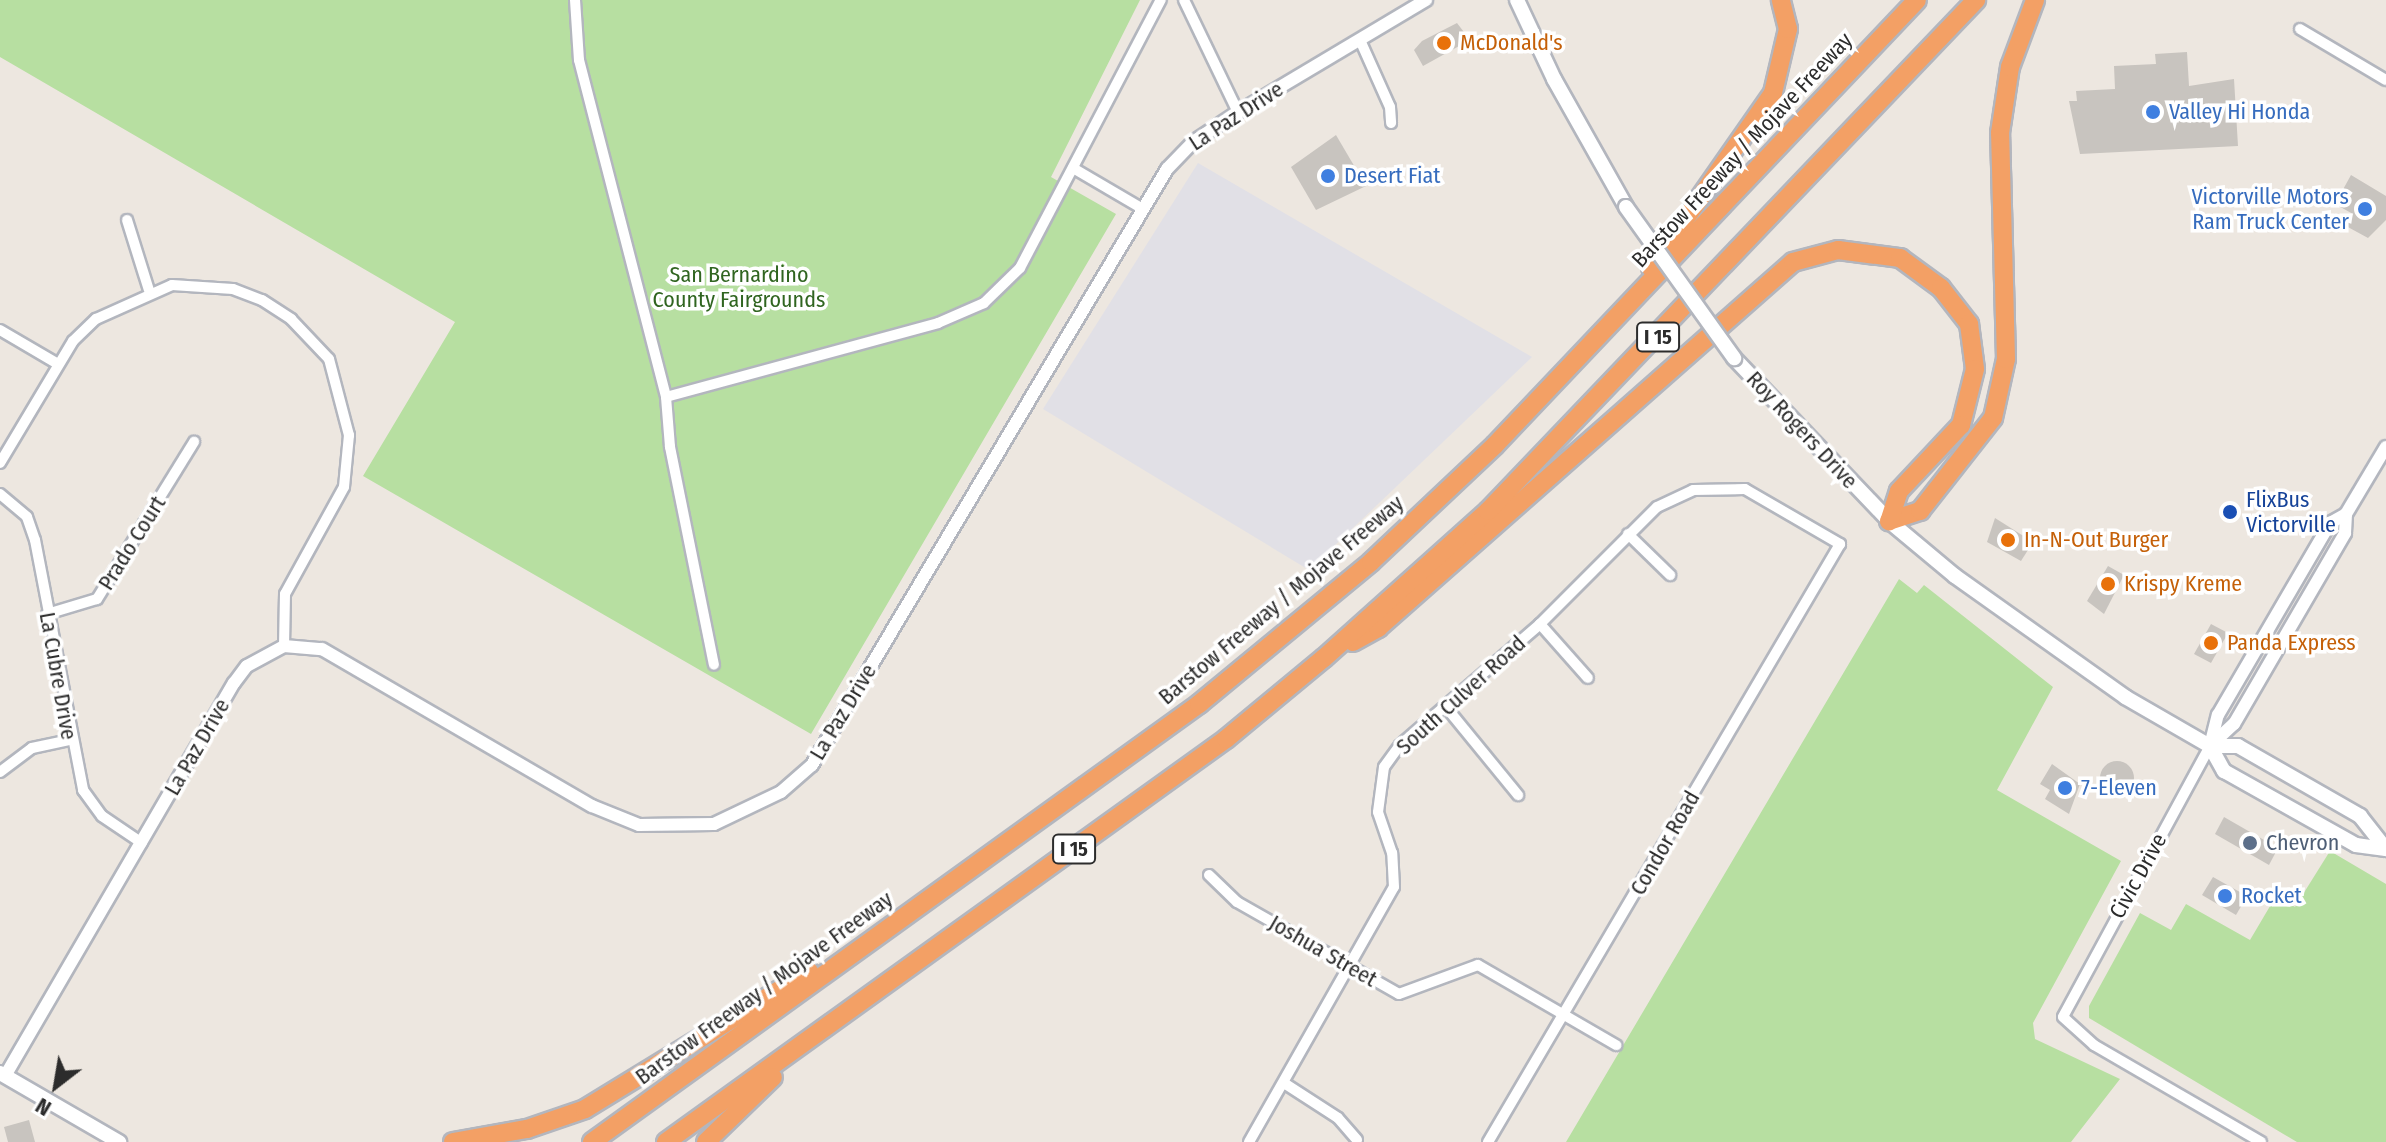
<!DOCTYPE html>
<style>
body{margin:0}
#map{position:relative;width:2386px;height:1142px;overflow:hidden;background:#ede7e0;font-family:"Fira Sans Condensed",sans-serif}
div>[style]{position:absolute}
.industrial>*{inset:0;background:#e1e0e6}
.green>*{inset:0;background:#b7dfa1}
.building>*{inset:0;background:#c8c4bf}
.round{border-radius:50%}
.roads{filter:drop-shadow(2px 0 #b3b6be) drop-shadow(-2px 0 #b3b6be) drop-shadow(0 2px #b3b6be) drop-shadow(0 -2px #b3b6be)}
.minor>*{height:10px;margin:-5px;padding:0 5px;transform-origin:5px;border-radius:5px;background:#fff}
.tertiary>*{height:12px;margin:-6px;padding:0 6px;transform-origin:6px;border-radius:6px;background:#fff}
.secondary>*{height:14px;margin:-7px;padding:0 7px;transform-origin:7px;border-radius:7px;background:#fff}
.motorway>*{height:18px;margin:-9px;padding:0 9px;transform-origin:9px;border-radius:9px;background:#f3a065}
.bridges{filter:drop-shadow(2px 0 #b3b6be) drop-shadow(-2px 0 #b3b6be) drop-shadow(0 2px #b3b6be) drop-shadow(0 -2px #b3b6be)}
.secondary-bridge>*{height:14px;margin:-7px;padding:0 7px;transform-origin:7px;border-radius:7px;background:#fff}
.dots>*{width:22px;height:22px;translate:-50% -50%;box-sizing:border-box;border:4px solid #fff;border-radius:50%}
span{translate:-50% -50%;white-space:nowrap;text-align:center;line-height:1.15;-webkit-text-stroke:7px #fff;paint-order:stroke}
.shield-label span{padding:2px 6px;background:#fff;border:2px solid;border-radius:6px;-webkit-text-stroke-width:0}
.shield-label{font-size:20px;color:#2c2c2c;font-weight:700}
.food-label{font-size:22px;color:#c56008}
.left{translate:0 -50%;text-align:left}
.shop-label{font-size:22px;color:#366cbe}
.right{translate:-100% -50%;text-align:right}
.street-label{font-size:22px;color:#2c2c2c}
.park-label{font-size:22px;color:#306520}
.transit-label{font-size:22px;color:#164399}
.service-label{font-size:22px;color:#4e5e75}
.north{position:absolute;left:16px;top:1046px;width:80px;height:80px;-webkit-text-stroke:6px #fff;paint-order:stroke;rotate:211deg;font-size:22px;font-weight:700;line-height:32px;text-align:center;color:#2c2c2c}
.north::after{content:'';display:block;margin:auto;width:28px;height:36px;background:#2c2c2c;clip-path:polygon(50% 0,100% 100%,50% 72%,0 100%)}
</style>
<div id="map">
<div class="industrial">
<div style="clip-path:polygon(1198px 163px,1532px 357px,1309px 570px,1043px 409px)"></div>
</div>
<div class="green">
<div style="clip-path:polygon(0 0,1140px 0,1051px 177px,1116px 214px,811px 734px,363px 476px,455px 322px,0 57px)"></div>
<div style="clip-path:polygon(1899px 579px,1917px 593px,1924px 585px,2053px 687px,1997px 790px,2121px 861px,2033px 1023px,2035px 1039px,2120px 1079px,2071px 1142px,1566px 1142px)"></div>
<div style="clip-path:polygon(2330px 851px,2386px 884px,2386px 1142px,2297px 1142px,2089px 1018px,2089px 1006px,2140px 913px,2171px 930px,2186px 904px,2250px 940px,2276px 896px,2295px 907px)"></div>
</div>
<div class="building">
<div style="clip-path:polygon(1457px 23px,1470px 40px,1423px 66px,1414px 50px,1422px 41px)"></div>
<div style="clip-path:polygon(2187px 52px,2189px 86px,2234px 79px,2238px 146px,2080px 154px,2069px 101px,2077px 101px,2076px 91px,2115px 89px,2114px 66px,2156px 64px,2155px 54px)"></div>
<div style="clip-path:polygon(1336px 135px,1366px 186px,1316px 210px,1291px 167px)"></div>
<div style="clip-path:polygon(2351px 175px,2386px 196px,2386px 220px,2368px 238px,2346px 226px,2353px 214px,2335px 204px)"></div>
<div style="clip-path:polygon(1995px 518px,2033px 542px,2021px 561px,1987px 542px)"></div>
<div style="clip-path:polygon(2108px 566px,2124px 575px,2104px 614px,2087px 601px)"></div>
<div style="clip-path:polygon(2211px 624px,2228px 633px,2211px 663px,2194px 654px)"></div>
<div class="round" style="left:2100px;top:761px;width:34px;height:34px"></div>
<div style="clip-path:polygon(2052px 764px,2080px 784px,2069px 814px,2045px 799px,2050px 790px,2040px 784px)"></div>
<div style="clip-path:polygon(2224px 817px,2278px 848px,2269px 865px,2215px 834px)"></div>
<div style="clip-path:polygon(2213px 877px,2247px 896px,2236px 915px,2202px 895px)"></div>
<div style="clip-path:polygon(29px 1120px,35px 1142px,8px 1142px,4px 1127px)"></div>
</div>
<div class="roads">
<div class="minor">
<div style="left:575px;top:0;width:60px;rotate:86.2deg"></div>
<div style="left:579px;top:60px;width:348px;rotate:75.5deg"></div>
<div style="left:666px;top:397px;width:50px;rotate:85.4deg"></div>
<div style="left:670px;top:447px;width:222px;rotate:78.6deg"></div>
<div style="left:1184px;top:0;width:124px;rotate:64.3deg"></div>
<div style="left:2300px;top:29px;width:100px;rotate:30.7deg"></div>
<div style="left:1360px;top:40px;width:73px;rotate:65.9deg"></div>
<div style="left:1390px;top:107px;width:16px;rotate:86deg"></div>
<div style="left:1073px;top:168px;width:81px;rotate:30.4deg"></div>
<div style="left:127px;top:220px;width:73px;rotate:72.6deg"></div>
<div style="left:0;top:330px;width:67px;rotate:30.4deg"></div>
<div style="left:666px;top:397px;width:282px;rotate:-15.2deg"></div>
<div style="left:938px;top:323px;width:50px;rotate:-23.5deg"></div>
<div style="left:984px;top:303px;width:50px;rotate:-44.2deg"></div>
<div style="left:1020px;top:268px;width:303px;rotate:-62.3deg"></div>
<div style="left:0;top:463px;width:142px;rotate:-59.1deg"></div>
<div style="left:73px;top:341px;width:32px;rotate:-44deg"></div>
<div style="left:96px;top:319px;width:83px;rotate:-24.1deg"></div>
<div style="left:172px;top:285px;width:61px;rotate:3.8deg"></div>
<div style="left:233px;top:289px;width:31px;rotate:21deg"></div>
<div style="left:262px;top:300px;width:35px;rotate:33deg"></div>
<div style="left:291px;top:319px;width:55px;rotate:46.5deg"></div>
<div style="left:329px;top:359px;width:79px;rotate:75.3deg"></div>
<div style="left:349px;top:435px;width:52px;rotate:95.5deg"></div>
<div style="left:344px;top:487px;width:122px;rotate:118.9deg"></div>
<div style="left:285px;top:594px;width:52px;rotate:91.1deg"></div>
<div style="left:0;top:494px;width:35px;rotate:40deg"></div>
<div style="left:27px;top:517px;width:24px;rotate:71deg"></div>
<div style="left:35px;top:540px;width:255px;rotate:79.1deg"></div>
<div style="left:83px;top:790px;width:32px;rotate:54deg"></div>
<div style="left:102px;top:816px;width:48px;rotate:34deg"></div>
<div style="left:1628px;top:534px;width:59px;rotate:44.3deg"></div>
<div style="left:47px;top:614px;width:52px;rotate:-16.7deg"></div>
<div style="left:97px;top:599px;width:185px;rotate:-58.3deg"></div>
<div style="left:1540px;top:624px;width:72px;rotate:48.4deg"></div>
<div style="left:1446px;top:707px;width:114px;rotate:50.7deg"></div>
<div style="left:2210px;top:746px;width:308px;rotate:118.5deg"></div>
<div style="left:2063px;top:1017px;width:42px;rotate:42.1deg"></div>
<div style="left:2094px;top:1045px;width:193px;rotate:30.1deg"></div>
<div style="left:0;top:772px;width:40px;rotate:-37deg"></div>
<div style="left:32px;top:748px;width:39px;rotate:-12deg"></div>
<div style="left:1209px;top:875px;width:39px;rotate:44deg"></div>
<div style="left:1237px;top:902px;width:186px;rotate:29.6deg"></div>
<div style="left:1399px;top:994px;width:84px;rotate:-20.2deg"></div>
<div style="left:1478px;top:965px;width:160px;rotate:30.1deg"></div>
<div style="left:1284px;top:1083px;width:64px;rotate:32.9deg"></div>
<div style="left:1338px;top:1118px;width:29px;rotate:49deg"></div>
<div style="left:1249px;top:1142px;width:293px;rotate:-60.4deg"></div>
<div style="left:1394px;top:887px;width:34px;rotate:-93deg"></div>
<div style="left:1392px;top:853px;width:43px;rotate:-108.9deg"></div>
<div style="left:1378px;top:812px;width:45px;rotate:-82.4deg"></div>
<div style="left:1384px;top:767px;width:27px;rotate:-54deg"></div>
<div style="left:1400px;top:745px;width:185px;rotate:-40.8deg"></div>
<div style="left:1540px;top:624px;width:165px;rotate:-45deg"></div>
<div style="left:1657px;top:507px;width:40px;rotate:-25deg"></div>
<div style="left:1693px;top:490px;width:52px;rotate:-1.1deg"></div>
<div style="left:1745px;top:489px;width:110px;rotate:30.1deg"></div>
<div style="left:1840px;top:544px;width:694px;rotate:120.48deg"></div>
</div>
<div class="tertiary">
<div style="left:2210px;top:746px;width:33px;rotate:-43deg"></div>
<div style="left:2234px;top:724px;width:221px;rotate:-59.8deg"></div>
<div style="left:2345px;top:533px;width:19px;rotate:-87deg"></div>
<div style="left:2346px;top:514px;width:78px;rotate:-59.2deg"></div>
<div style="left:2210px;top:746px;width:32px;rotate:-76deg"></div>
<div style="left:2218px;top:715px;width:222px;rotate:-59.7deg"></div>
<div style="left:2330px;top:523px;width:18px;rotate:-29deg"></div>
<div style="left:5px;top:1076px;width:455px;rotate:-59.8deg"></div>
<div style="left:234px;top:683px;width:21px;rotate:-53deg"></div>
<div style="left:247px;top:666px;width:42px;rotate:-28.4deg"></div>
<div style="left:284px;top:646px;width:38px;rotate:5deg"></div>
<div style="left:322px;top:649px;width:312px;rotate:30.2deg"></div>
<div style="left:592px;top:806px;width:51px;rotate:22deg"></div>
<div style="left:639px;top:825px;width:75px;rotate:-0.8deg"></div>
<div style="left:714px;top:824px;width:74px;rotate:-25.5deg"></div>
<div style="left:781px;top:792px;width:41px;rotate:-41.1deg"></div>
<div style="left:812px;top:765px;width:694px;rotate:-59.22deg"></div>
<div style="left:1167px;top:169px;width:37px;rotate:-46deg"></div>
<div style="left:1193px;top:142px;width:54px;rotate:-33.7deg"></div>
<div style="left:1238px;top:112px;width:219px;rotate:-30.8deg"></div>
</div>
<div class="secondary">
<div style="left:1517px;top:0;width:87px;rotate:64.9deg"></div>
<div style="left:1554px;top:79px;width:147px;rotate:60.6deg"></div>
<div style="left:1734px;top:358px;width:225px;rotate:46.4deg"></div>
<div style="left:1889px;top:521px;width:86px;rotate:39.8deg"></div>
<div style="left:1955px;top:576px;width:209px;rotate:35.4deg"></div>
<div style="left:2125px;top:697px;width:98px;rotate:30deg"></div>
<div style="left:2210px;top:746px;width:28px"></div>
<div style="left:2238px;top:746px;width:141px;rotate:29.8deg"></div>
<div style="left:2360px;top:816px;width:42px;rotate:51.8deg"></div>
<div style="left:2210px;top:746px;width:29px;rotate:61deg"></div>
<div style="left:2224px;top:771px;width:151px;rotate:29.3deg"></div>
<div style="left:2356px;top:845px;width:30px;rotate:8deg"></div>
<div style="left:0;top:1073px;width:138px;rotate:30.1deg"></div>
</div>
<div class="motorway">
<div style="left:1651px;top:268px;width:213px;rotate:-55.1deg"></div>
<div style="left:1773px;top:93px;width:66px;rotate:-76.8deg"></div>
<div style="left:1788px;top:29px;width:30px;rotate:-104deg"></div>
<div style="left:1889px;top:521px;width:33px;rotate:-18deg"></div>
<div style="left:1920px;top:511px;width:118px;rotate:-51.9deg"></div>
<div style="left:1993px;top:418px;width:60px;rotate:-77.6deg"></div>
<div style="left:2006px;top:359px;width:226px;rotate:-91.5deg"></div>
<div style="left:2000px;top:133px;width:67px;rotate:-81.4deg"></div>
<div style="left:2010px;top:67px;width:72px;rotate:-69.5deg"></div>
<div style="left:1353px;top:642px;width:29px;rotate:-29deg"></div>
<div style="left:1378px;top:628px;width:553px;rotate:-41.41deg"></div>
<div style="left:1793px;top:262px;width:47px;rotate:-14.9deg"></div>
<div style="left:1838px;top:250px;width:63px;rotate:7.4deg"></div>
<div style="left:1900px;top:258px;width:51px;rotate:36.2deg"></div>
<div style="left:1941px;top:288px;width:46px;rotate:52.1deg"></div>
<div style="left:1969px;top:324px;width:45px;rotate:82.4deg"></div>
<div style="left:1975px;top:369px;width:58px;rotate:104deg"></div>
<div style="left:1961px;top:425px;width:91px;rotate:133.2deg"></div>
<div style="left:1899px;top:491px;width:32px;rotate:108deg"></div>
<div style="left:453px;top:1142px;width:75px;rotate:-10deg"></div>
<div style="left:527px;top:1129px;width:61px;rotate:-19deg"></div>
<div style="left:585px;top:1109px;width:263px;rotate:-31.5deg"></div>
<div style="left:592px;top:1142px;width:749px;rotate:-35.81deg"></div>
<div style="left:1199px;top:704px;width:223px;rotate:-39.5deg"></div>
<div style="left:1371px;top:562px;width:170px;rotate:-43.3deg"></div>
<div style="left:1495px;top:445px;width:613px;rotate:-46.52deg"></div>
<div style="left:666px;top:1142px;width:690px;rotate:-35.74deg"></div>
<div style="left:1226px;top:739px;width:127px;rotate:-39.6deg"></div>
<div style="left:1324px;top:658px;width:220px;rotate:-41.9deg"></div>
<div style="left:1488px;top:511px;width:707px;rotate:-46.32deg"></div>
<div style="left:706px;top:1142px;width:93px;rotate:-44.1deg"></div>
</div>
</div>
<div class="bridges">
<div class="secondary-bridge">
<div style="left:1626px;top:207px;width:186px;rotate:54.4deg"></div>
</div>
</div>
<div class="dots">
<div style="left:1444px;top:43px;background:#e8710a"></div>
<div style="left:2153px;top:112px;background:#3f7fe0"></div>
<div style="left:1328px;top:176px;background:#3f7fe0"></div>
<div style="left:2365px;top:209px;background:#3f7fe0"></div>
<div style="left:2230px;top:512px;background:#1a4fb4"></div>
<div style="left:2008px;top:540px;background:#e8710a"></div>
<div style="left:2108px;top:584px;background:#e8710a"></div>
<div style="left:2211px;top:643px;background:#e8710a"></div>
<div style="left:2065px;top:788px;background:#3f7fe0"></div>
<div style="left:2250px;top:843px;background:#5c6f8a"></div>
<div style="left:2225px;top:896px;background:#3f7fe0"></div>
</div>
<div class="shield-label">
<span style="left:1658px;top:337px">I 15</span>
<span style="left:1074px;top:849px">I 15</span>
</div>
<div class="food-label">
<span class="left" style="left:1460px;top:43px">McDonald's</span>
<span class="left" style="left:2024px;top:540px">In-N-Out Burger</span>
<span class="left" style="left:2124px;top:584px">Krispy Kreme</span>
<span class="left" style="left:2227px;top:643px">Panda Express</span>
</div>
<div class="shop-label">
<span class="left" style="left:2169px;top:112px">Valley Hi Honda</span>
<span class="left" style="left:1344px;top:176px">Desert Fiat</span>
<span class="right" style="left:2349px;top:209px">Victorville Motors<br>Ram Truck Center</span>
<span class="left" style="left:2081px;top:788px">7-Eleven</span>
<span class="left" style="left:2241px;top:896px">Rocket</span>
</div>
<div class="street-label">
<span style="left:1236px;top:116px;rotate:-33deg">La Paz Drive</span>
<span style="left:1742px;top:150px;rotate:-47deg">Barstow Freeway / Mojave Freeway</span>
<span style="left:1802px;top:430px;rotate:47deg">Roy Rogers Drive</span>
<span style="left:132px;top:543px;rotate:-58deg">Prado Court</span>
<span style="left:1281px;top:600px;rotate:-40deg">Barstow Freeway / Mojave Freeway</span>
<span style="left:58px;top:676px;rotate:80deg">La Cubre Drive</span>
<span style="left:1461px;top:695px;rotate:-42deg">South Culver Road</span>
<span style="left:843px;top:712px;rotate:-59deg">La Paz Drive</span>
<span style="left:197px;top:747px;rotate:-60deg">La Paz Drive</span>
<span style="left:1665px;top:843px;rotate:-60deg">Condor Road</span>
<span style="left:2138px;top:876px;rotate:-61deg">Civic Drive</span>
<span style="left:1323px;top:951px;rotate:30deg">Joshua Street</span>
<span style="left:764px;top:988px;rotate:-36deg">Barstow Freeway / Mojave Freeway</span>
</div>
<div class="park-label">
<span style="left:739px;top:287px">San Bernardino<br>County Fairgrounds</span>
</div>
<div class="transit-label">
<span class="left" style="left:2246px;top:512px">FlixBus<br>Victorville</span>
</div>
<div class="service-label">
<span class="left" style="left:2266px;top:843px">Chevron</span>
</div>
<div class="north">N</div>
</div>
